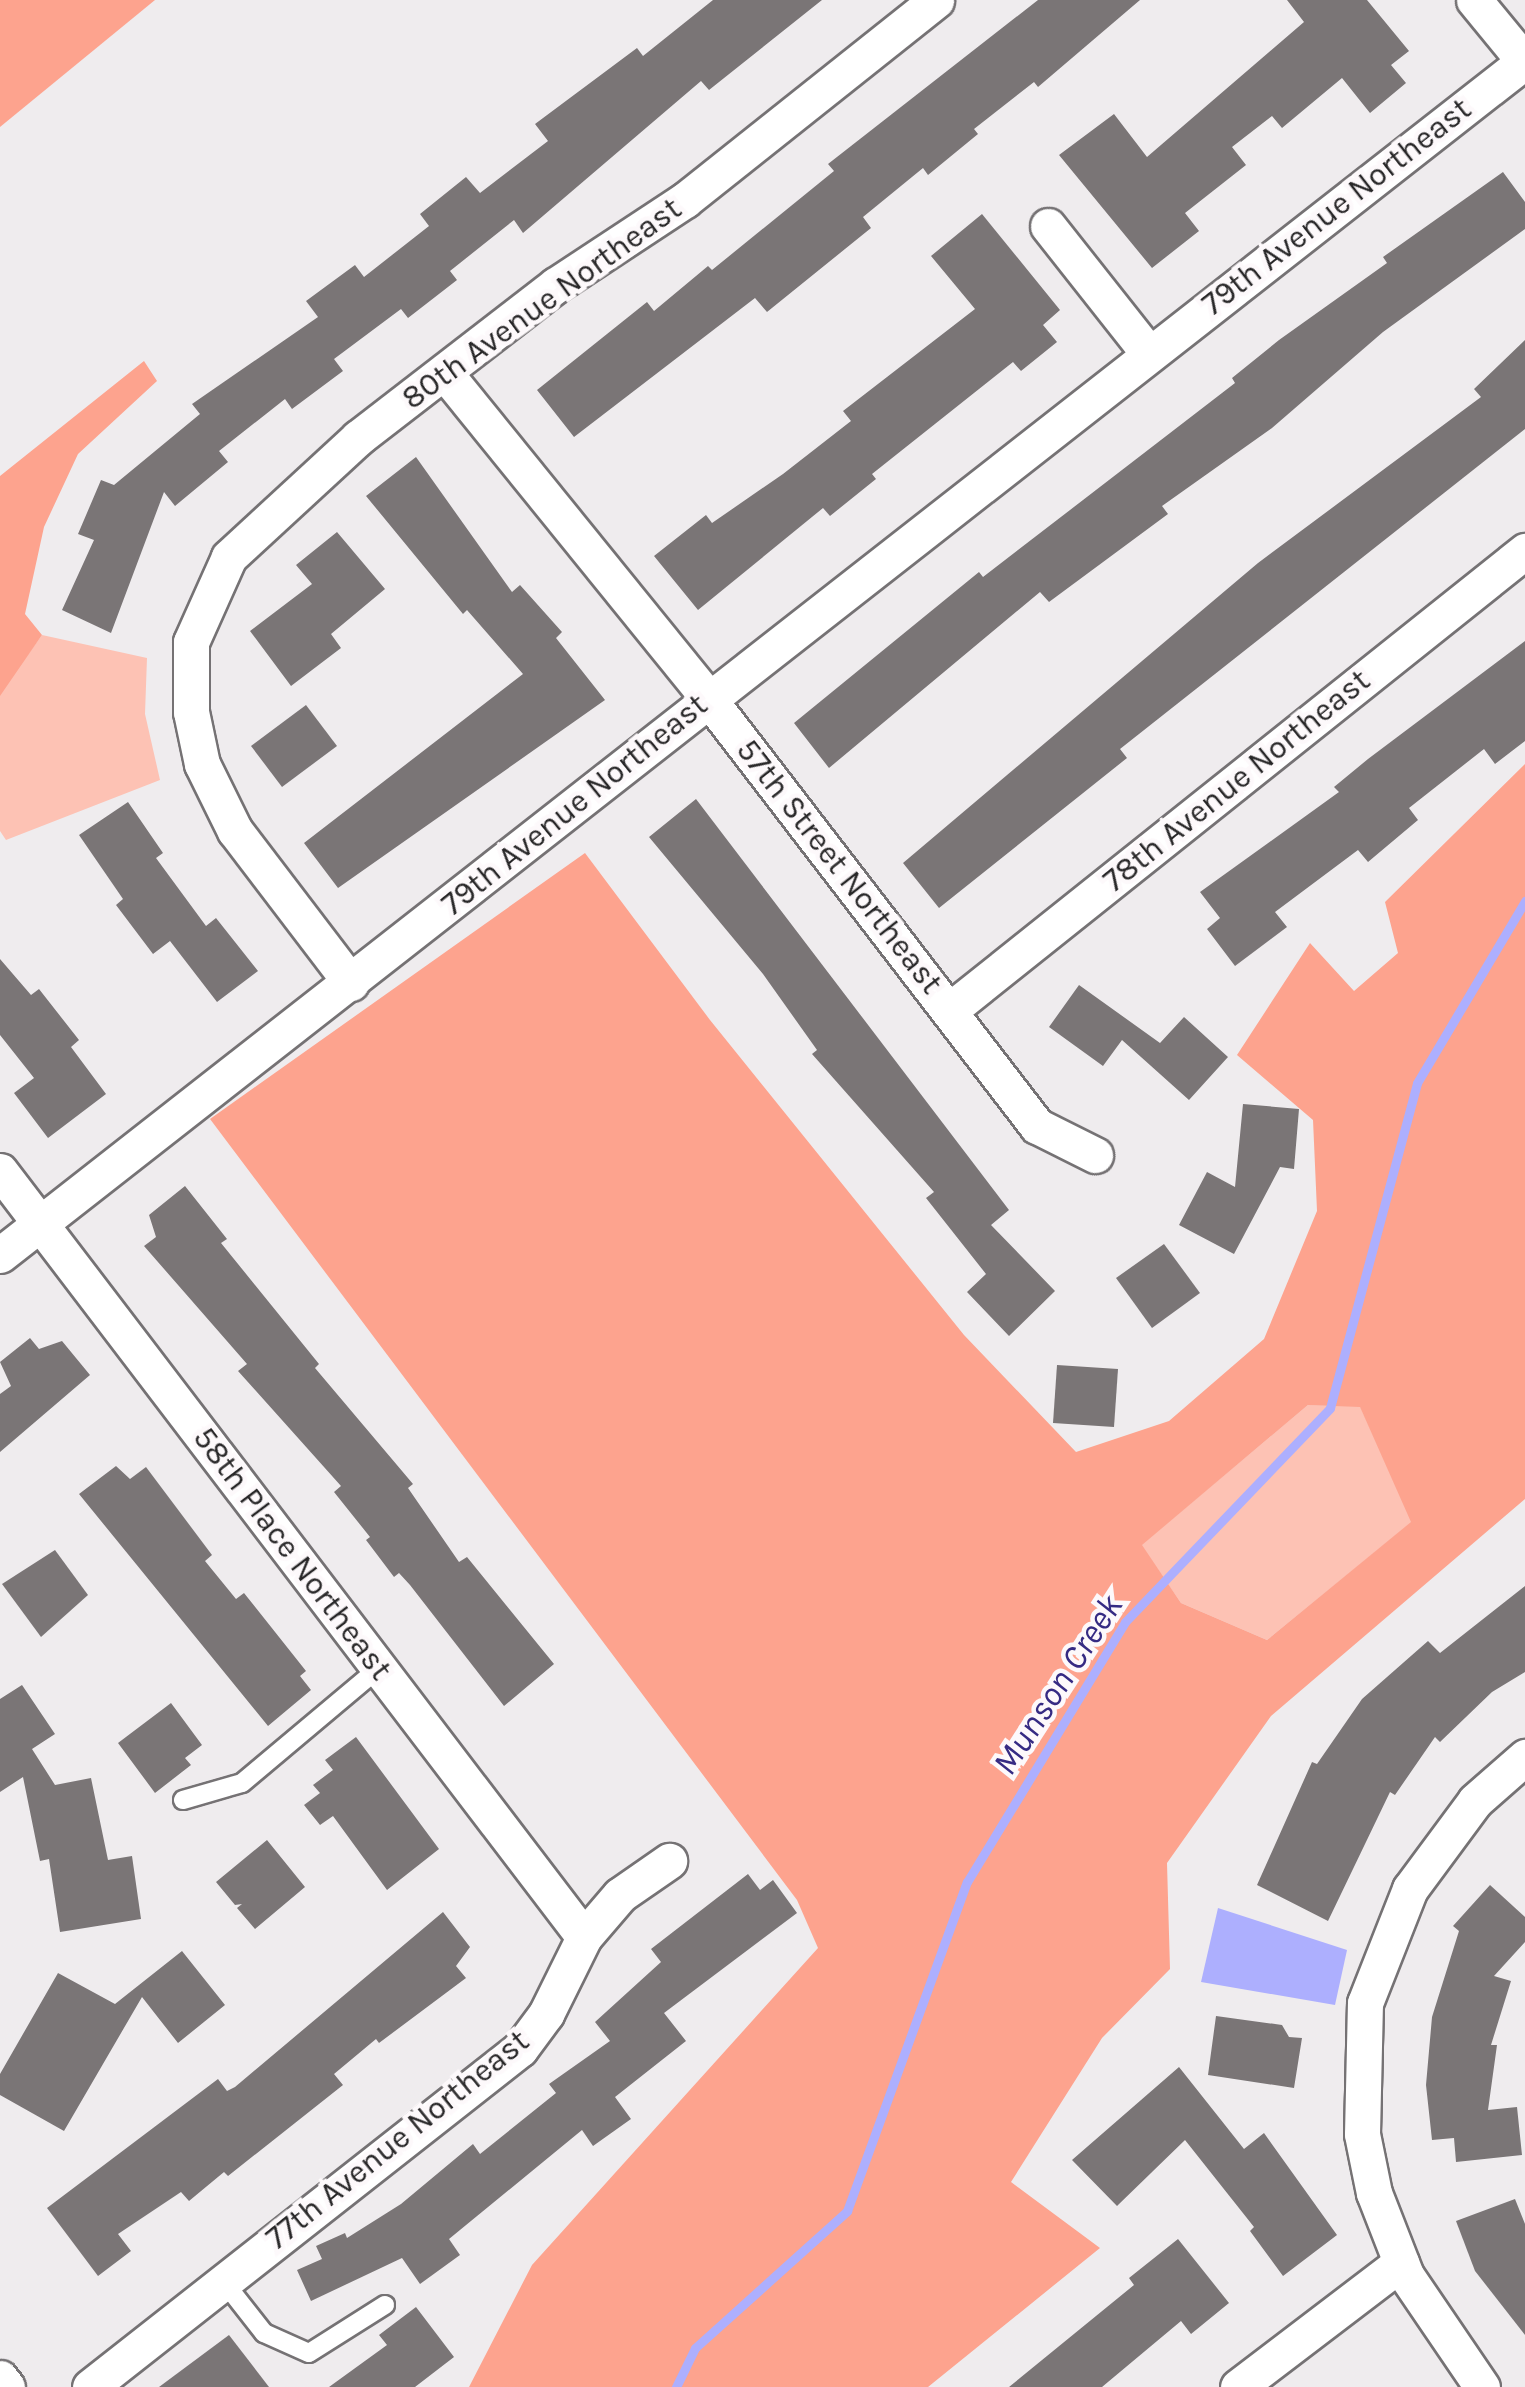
<!DOCTYPE html>
<style>
body{margin:0}
#map{position:relative;width:1525px;height:2387px;overflow:hidden;background:#efecee;font-family:Karla,sans-serif}
div>[style]{position:absolute}
.green>*{inset:0;background:#fdc2b4}
.forest>*{inset:0;background:#fda38e}
.water>*{inset:0;background:#adaffe}
.stream>*{height:9px;margin:-4.5px;padding:0 4.5px;transform-origin:4.5px;border-radius:4.5px;background:#adaffe}
.building>*{inset:0;background:#7a7576}
.roads{filter:drop-shadow(2px 0 #757274) drop-shadow(-2px 0 #757274) drop-shadow(0 2px #757274) drop-shadow(0 -2px #757274)}
.service>*{height:18px;margin:-9px;padding:0 9px;transform-origin:9px;border-radius:9px;background:#fff}
.minor>*{height:35px;margin:-17.5px;padding:0 17.5px;transform-origin:17.5px;border-radius:17.5px;background:#fff}
span{translate:-50% -50%;white-space:nowrap;text-align:center;line-height:1.15;-webkit-text-stroke:9px #fdf9fb;paint-order:stroke}
.street-label{font-size:32px;color:#282728}
.water-label{font-size:35px;color:#362b83;font-style:italic}
</style>
<div id="map">
<div class="green">
<div style="clip-path:polygon(42px 635px,147px 658px,145px 714px,160px 780px,6px 840px,0 831px,0 693px)"></div>
<div style="clip-path:polygon(1308px 1405px,1360px 1406px,1412px 1522px,1267px 1640px,1181px 1603px,1141px 1545px)"></div>
</div>
<div class="forest">
<div style="clip-path:polygon(0 0,155px 0,0 127px)"></div>
<div style="clip-path:polygon(144px 361px,157px 381px,78px 454px,44px 527px,25px 614px,42px 635px,0 696px,0 476px)"></div>
<div style="clip-path:polygon(evenodd,1525px 764px,1525px 1499px,1271px 1716px,1167px 1863px,1170px 1969px,1102px 2038px,1011px 2182px,1100px 2248px,928px 2387px,469px 2387px,532px 2265px,818px 1948px,797px 1900px,210px 1119px,585px 853px,710px 1020px,964px 1335px,1076px 1452px,1169px 1421px,1264px 1339px,1317px 1211px,1313px 1120px,1237px 1055px,1310px 943px,1354px 991px,1398px 953px,1385px 902px,1525px 764px,1308px 1405px,1360px 1407px,1411px 1522px,1267px 1640px,1181px 1603px,1142px 1545px,1308px 1405px)"></div>
</div>
<div class="water">
<div style="clip-path:polygon(1218px 1908px,1347px 1950px,1335px 2005px,1201px 1982px)"></div>
</div>
<div class="stream">
<div style="left:676px;top:2387px;width:43px;rotate:-64deg"></div>
<div style="left:695px;top:2348px;width:205px;rotate:-42deg"></div>
<div style="left:847px;top:2211px;width:350px;rotate:-70deg"></div>
<div style="left:967px;top:1882px;width:304px;rotate:-58.7deg"></div>
<div style="left:1125px;top:1622px;width:296px;rotate:-46.2deg"></div>
<div style="left:1330px;top:1408px;width:336px;rotate:-75deg"></div>
<div style="left:1417px;top:1083px;width:212px;rotate:-59.3deg"></div>
</div>
<div class="building">
<div style="clip-path:polygon(713px 0,822px 0,709px 90px,701px 81px,523px 233px,514px 220px,450px 271px,457px 280px,408px 318px,401px 309px,334px 359px,343px 371px,292px 409px,285px 399px,219px 451px,228px 462px,175px 506px,164px 492px,111px 633px,62px 610px,94px 540px,78px 534px,101px 480px,114px 485px,200px 414px,192px 404px,318px 317px,306px 301px,355px 265px,364px 277px,429px 226px,420px 214px,466px 177px,480px 193px,548px 141px,535px 124px,637px 48px,643px 56px)"></div>
<div style="clip-path:polygon(1038px 0,1140px 0,1038px 87px,1034px 82px,974px 129px,978px 134px,928px 175px,923px 168px,863px 217px,871px 228px,767px 312px,755px 298px,574px 437px,537px 390px,647px 302px,654px 311px,708px 266px,712px 270px,834px 171px,828px 164px)"></div>
<div style="clip-path:polygon(1287px 0,1367px 0,1409px 51px,1391px 65px,1406px 83px,1370px 113px,1342px 78px,1282px 128px,1272px 116px,1232px 147px,1246px 165px,1185px 213px,1199px 231px,1152px 268px,1059px 155px,1114px 114px,1147px 157px,1304px 22px)"></div>
<div style="clip-path:polygon(1503px 172px,1525px 202px,1525px 229px,1383px 332px,1272px 428px,1162px 506px,1168px 514px,1049px 602px,1040px 592px,829px 768px,794px 723px,979px 572px,983px 577px,1235px 383px,1232px 378px,1279px 340px,1387px 263px,1383px 257px)"></div>
<div style="clip-path:polygon(982px 214px,1060px 310px,1043px 325px,1057px 342px,1021px 371px,1013px 362px,872px 474px,876px 479px,830px 516px,823px 508px,698px 610px,654px 556px,706px 515px,712px 523px,783px 474px,851px 421px,843px 411px,975px 309px,931px 256px)"></div>
<div style="clip-path:polygon(1525px 340px,1525px 429px,1120px 749px,1127px 758px,939px 908px,903px 863px,1258px 563px,1481px 397px,1474px 389px)"></div>
<div style="clip-path:polygon(416px 457px,512px 592px,520px 585px,562px 632px,556px 638px,605px 700px,338px 888px,304px 843px,523px 674px,467px 610px,463px 614px,366px 496px)"></div>
<div style="clip-path:polygon(337px 532px,385px 589px,331px 634px,341px 648px,291px 686px,250px 631px,312px 584px,296px 565px)"></div>
<div style="clip-path:polygon(1525px 641px,1525px 741px,1495px 764px,1484px 749px,1409px 808px,1418px 820px,1368px 862px,1358px 850px,1275px 912px,1287px 927px,1235px 966px,1207px 929px,1220px 918px,1200px 892px,1339px 792px,1334px 787px,1368px 759px)"></div>
<div style="clip-path:polygon(306px 705px,337px 746px,282px 787px,251px 746px)"></div>
<div style="clip-path:polygon(696px 799px,1009px 1210px,991px 1225px,1055px 1291px,1009px 1336px,967px 1292px,986px 1274px,926px 1198px,934px 1192px,812px 1054px,817px 1050px,763px 974px,649px 837px)"></div>
<div style="clip-path:polygon(128px 802px,163px 853px,156px 858px,206px 926px,216px 918px,258px 971px,217px 1002px,170px 941px,153px 954px,116px 905px,123px 899px,79px 835px)"></div>
<div style="clip-path:polygon(0 959px,31px 995px,39px 989px,79px 1040px,71px 1047px,106px 1094px,48px 1138px,14px 1093px,34px 1078px,0 1035px)"></div>
<div style="clip-path:polygon(1079px 985px,1160px 1043px,1184px 1017px,1228px 1057px,1189px 1100px,1122px 1040px,1103px 1066px,1049px 1027px)"></div>
<div style="clip-path:polygon(1243px 1104px,1299px 1109px,1294px 1169px,1280px 1167px,1234px 1254px,1179px 1225px,1207px 1172px,1235px 1187px)"></div>
<div style="clip-path:polygon(185px 1186px,227px 1239px,221px 1243px,319px 1364px,315px 1368px,413px 1484px,408px 1488px,459px 1562px,467px 1557px,554px 1664px,504px 1706px,410px 1585px,399px 1573px,394px 1577px,366px 1540px,370px 1537px,334px 1492px,341px 1486px,238px 1371px,247px 1364px,144px 1246px,156px 1237px,149px 1215px)"></div>
<div style="clip-path:polygon(1164px 1244px,1200px 1293px,1152px 1328px,1116px 1278px)"></div>
<div style="clip-path:polygon(30px 1338px,39px 1349px,62px 1341px,90px 1375px,0 1452px,0 1394px,11px 1386px,0 1362px)"></div>
<div style="clip-path:polygon(1057px 1365px,1118px 1369px,1114px 1427px,1053px 1423px)"></div>
<div style="clip-path:polygon(116px 1466px,130px 1479px,146px 1467px,212px 1555px,205px 1561px,236px 1599px,244px 1593px,306px 1671px,300px 1676px,311px 1690px,268px 1726px,79px 1494px)"></div>
<div style="clip-path:polygon(55px 1550px,88px 1595px,41px 1637px,2px 1584px)"></div>
<div style="clip-path:polygon(1525px 1586px,1525px 1672px,1492px 1692px,1440px 1742px,1435px 1737px,1395px 1795px,1390px 1792px,1328px 1921px,1257px 1885px,1312px 1762px,1317px 1764px,1362px 1699px,1428px 1641px,1440px 1653px)"></div>
<div style="clip-path:polygon(22px 1685px,55px 1734px,32px 1749px,55px 1785px,91px 1778px,108px 1860px,132px 1856px,141px 1919px,60px 1932px,49px 1859px,40px 1861px,23px 1777px,0 1792px,0 1699px)"></div>
<div style="clip-path:polygon(171px 1703px,202px 1745px,185px 1758px,191px 1765px,155px 1793px,118px 1743px)"></div>
<div style="clip-path:polygon(356px 1737px,439px 1849px,387px 1890px,333px 1816px,320px 1825px,304px 1805px,320px 1793px,313px 1785px,333px 1770px,325px 1760px)"></div>
<div style="clip-path:polygon(267px 1840px,305px 1887px,255px 1929px,237px 1908px,242px 1904px,235px 1905px,216px 1882px)"></div>
<div style="clip-path:polygon(748px 1874px,760px 1890px,773px 1880px,797px 1913px,664px 2013px,686px 2041px,615px 2097px,631px 2119px,593px 2146px,582px 2130px,449px 2239px,460px 2255px,420px 2284px,402px 2258px,311px 2301px,297px 2270px,322px 2259px,316px 2246px,345px 2233px,347px 2238px,401px 2204px,473px 2144px,480px 2154px,556px 2093px,549px 2084px,610px 2041px,595px 2022px,661px 1962px,651px 1949px)"></div>
<div style="clip-path:polygon(1490px 1885px,1525px 1917px,1525px 1942px,1494px 1976px,1511px 1981px,1491px 2045px,1497px 2045px,1488px 2110px,1517px 2107px,1522px 2155px,1456px 2162px,1454px 2138px,1432px 2140px,1426px 2085px,1432px 2017px,1459px 1931px,1453px 1926px)"></div>
<div style="clip-path:polygon(443px 1912px,470px 1947px,456px 1966px,466px 1978px,379px 2043px,376px 2039px,334px 2074px,343px 2085px,228px 2176px,224px 2172px,189px 2201px,181px 2192px,118px 2234px,131px 2251px,98px 2276px,47px 2208px,218px 2079px,227px 2091px,235px 2087px)"></div>
<div style="clip-path:polygon(182px 1951px,225px 2005px,178px 2043px,142px 1997px,64px 2131px,0 2095px,0 2074px,58px 1973px,115px 2004px)"></div>
<div style="clip-path:polygon(1216px 2016px,1282px 2025px,1289px 2037px,1302px 2038px,1294px 2088px,1208px 2075px)"></div>
<div style="clip-path:polygon(1179px 2067px,1244px 2149px,1264px 2133px,1337px 2235px,1283px 2276px,1250px 2231px,1254px 2227px,1185px 2140px,1117px 2206px,1072px 2160px)"></div>
<div style="clip-path:polygon(1515px 2199px,1525px 2224px,1525px 2335px,1475px 2271px,1456px 2221px)"></div>
<div style="clip-path:polygon(1178px 2239px,1229px 2303px,1191px 2334px,1181px 2321px,1102px 2387px,1009px 2387px,1134px 2285px,1129px 2278px)"></div>
<div style="clip-path:polygon(416px 2307px,454px 2357px,415px 2387px,329px 2387px,387px 2345px,379px 2335px)"></div>
<div style="clip-path:polygon(229px 2335px,269px 2387px,159px 2387px)"></div>
</div>
<div class="roads">
<div class="service">
<div style="left:183px;top:1800px;width:61px;rotate:-16.1deg"></div>
<div style="left:242px;top:1783px;width:179px;rotate:-40deg"></div>
<div style="left:224px;top:2282px;width:65px;rotate:51.9deg"></div>
<div style="left:264px;top:2333px;width:49px;rotate:24deg"></div>
<div style="left:309px;top:2353px;width:90px;rotate:-32.3deg"></div>
</div>
<div class="minor">
<div style="left:1474px;top:0;width:80px;rotate:50.6deg"></div>
<div style="left:1048px;top:226px;width:163px;rotate:51.7deg"></div>
<div style="left:445px;top:373px;width:418px;rotate:51deg"></div>
<div style="left:708px;top:698px;width:540px;rotate:52.45deg"></div>
<div style="left:1037px;top:1126px;width:65px;rotate:26.6deg"></div>
<div style="left:351px;top:983px;width:191px;rotate:-127.3deg"></div>
<div style="left:235px;top:831px;width:75px;rotate:-116.2deg"></div>
<div style="left:202px;top:764px;width:53px;rotate:-101.9deg"></div>
<div style="left:191px;top:712px;width:70px;rotate:-90deg"></div>
<div style="left:191px;top:642px;width:93px;rotate:-65.9deg"></div>
<div style="left:229px;top:557px;width:176px;rotate:-42.7deg"></div>
<div style="left:358px;top:438px;width:250px;rotate:-37.7deg"></div>
<div style="left:556px;top:285px;width:154px;rotate:-33.4deg"></div>
<div style="left:685px;top:200px;width:321px;rotate:-38.5deg"></div>
<div style="left:950px;top:1010px;width:736px;rotate:-38.6deg"></div>
<div style="left:0;top:1171px;width:963px;rotate:52.68deg"></div>
<div style="left:0;top:1255px;width:1937px;rotate:-38.06deg"></div>
<div style="left:0;top:2378px;width:11px;rotate:52deg"></div>
<div style="left:90px;top:2387px;width:547px;rotate:-38.17deg"></div>
<div style="left:520px;top:2049px;width:44px;rotate:-53.4deg"></div>
<div style="left:546px;top:2014px;width:86px;rotate:-63.7deg"></div>
<div style="left:584px;top:1937px;width:55px;rotate:-49.4deg"></div>
<div style="left:620px;top:1895px;width:60px;rotate:-34.8deg"></div>
<div style="left:1238px;top:2387px;width:205px;rotate:-37.3deg"></div>
<div style="left:1482px;top:2387px;width:135px;rotate:-124.2deg"></div>
<div style="left:1406px;top:2275px;width:88px;rotate:-111.3deg"></div>
<div style="left:1374px;top:2193px;width:60px;rotate:-101.5deg"></div>
<div style="left:1362px;top:2134px;width:131px;rotate:-88.7deg"></div>
<div style="left:1365px;top:2003px;width:123px;rotate:-68.5deg"></div>
<div style="left:1410px;top:1889px;width:109px;rotate:-53.5deg"></div>
<div style="left:1475px;top:1801px;width:67px;rotate:-41.3deg"></div>
</div>
</div>
<div class="street-label">
<span style="left:1337px;top:207px;rotate:-38deg">79th Avenue Northeast</span>
<span style="left:542px;top:304px;rotate:-36deg">80th Avenue Northeast</span>
<span style="left:1237px;top:781px;rotate:-39deg">78th Avenue Northeast</span>
<span style="left:575px;top:805px;rotate:-39deg">79th Avenue Northeast</span>
<span style="left:839px;top:867px;rotate:52deg">57th Street Northeast</span>
<span style="left:292px;top:1554px;rotate:53deg">58th Place Northeast</span>
<span style="left:398px;top:2140px;rotate:-39deg">77th Avenue Northeast</span>
</div>
<div class="water-label">
<span style="left:1058px;top:1685px;rotate:-57deg">Munson Creek</span>
</div>
</div>
